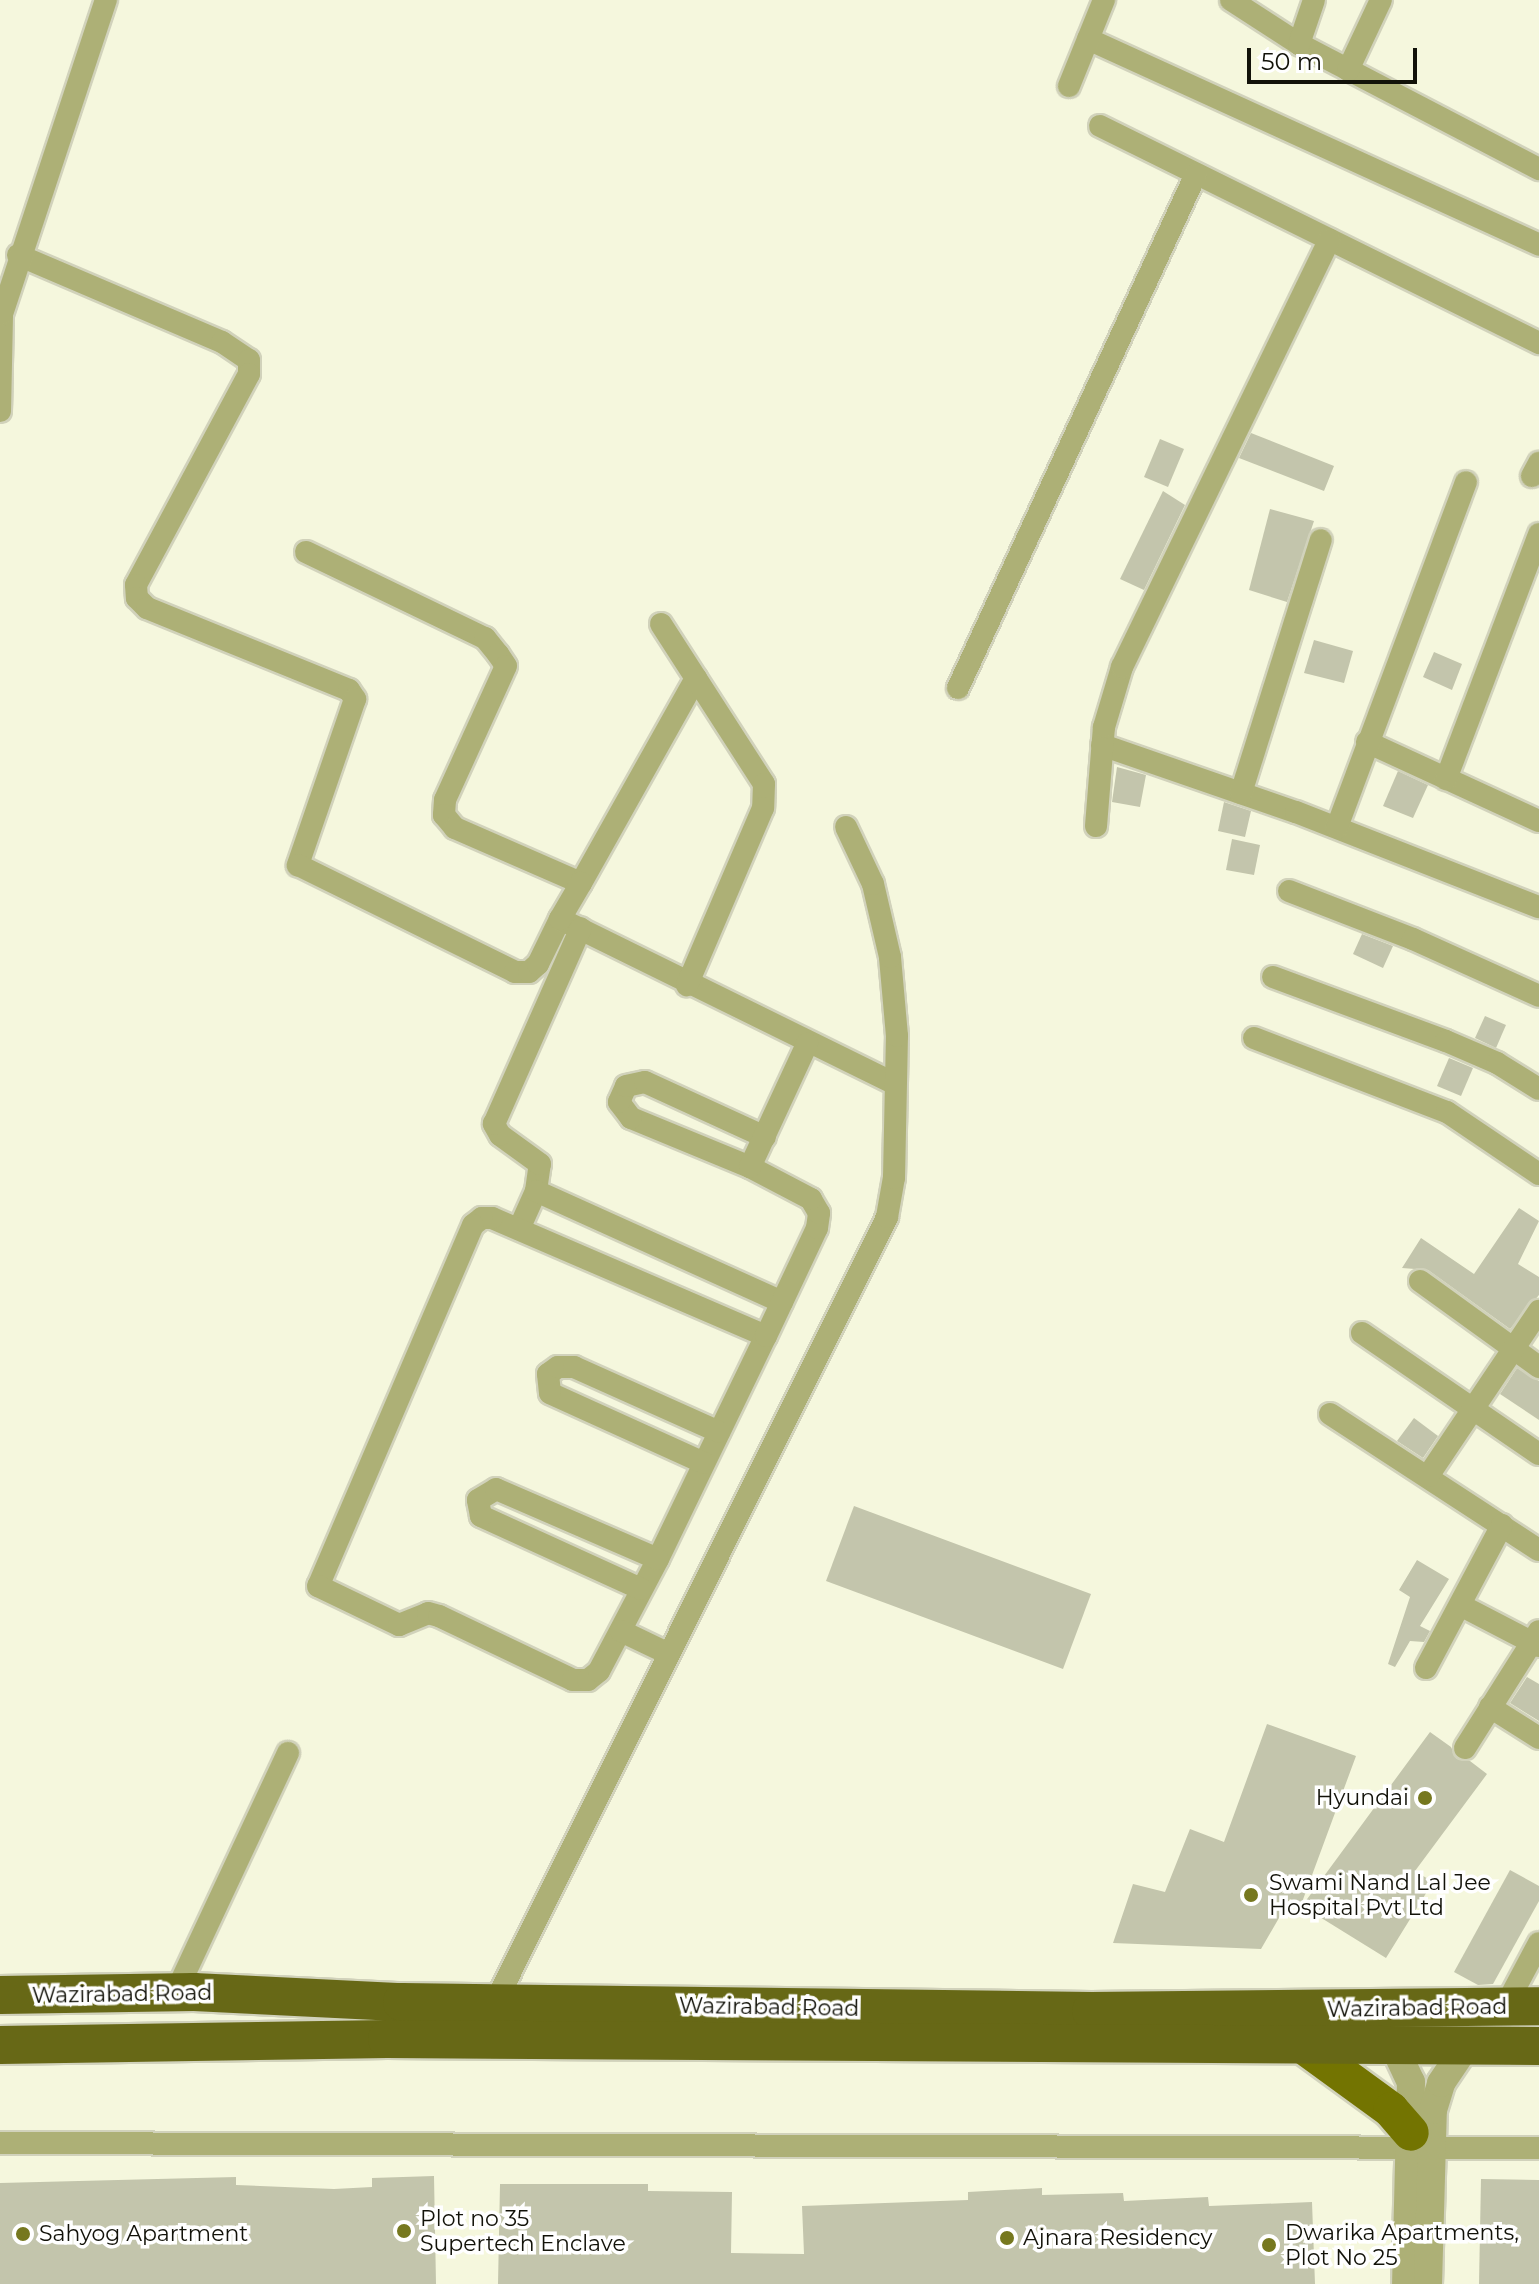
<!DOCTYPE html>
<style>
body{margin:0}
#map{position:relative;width:1539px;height:2284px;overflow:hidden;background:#f5f7dd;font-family:Montserrat,sans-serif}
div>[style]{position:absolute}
.building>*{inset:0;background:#c3c5ac}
.roads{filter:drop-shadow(2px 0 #d1d2bb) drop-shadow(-2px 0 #d1d2bb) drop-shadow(0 2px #d1d2bb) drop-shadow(0 -2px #d1d2bb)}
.minor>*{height:22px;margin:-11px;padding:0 11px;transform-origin:11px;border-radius:11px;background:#adb076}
.tertiary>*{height:28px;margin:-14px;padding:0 14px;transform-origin:14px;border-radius:14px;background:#adb076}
.primary>*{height:36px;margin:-18px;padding:0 18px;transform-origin:18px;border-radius:18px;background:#737401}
.trunk>*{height:38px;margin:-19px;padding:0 19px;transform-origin:19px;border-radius:19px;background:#676816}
.dots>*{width:22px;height:22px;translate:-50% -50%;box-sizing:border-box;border:4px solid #fff;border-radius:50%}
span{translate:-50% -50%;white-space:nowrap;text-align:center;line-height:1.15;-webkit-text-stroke:7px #fff;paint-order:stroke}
.poi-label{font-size:22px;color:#121209}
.right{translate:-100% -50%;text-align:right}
.left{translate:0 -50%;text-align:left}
.street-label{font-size:22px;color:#121209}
.scale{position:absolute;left:1247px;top:48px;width:170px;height:36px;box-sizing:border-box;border:4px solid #121209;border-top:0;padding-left:10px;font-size:24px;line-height:28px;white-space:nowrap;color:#121209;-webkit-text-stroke:6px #fff;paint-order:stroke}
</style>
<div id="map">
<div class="building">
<div style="clip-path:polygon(1251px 433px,1334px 466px,1324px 491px,1239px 458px)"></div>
<div style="clip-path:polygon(1160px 439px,1184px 449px,1168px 487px,1144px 477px)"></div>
<div style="clip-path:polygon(1163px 491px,1185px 505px,1144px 590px,1120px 579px)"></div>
<div style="clip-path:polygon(1270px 509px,1314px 521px,1287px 602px,1249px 590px)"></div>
<div style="clip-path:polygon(1314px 640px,1353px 651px,1344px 683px,1304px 673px)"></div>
<div style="clip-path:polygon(1434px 652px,1462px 664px,1452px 690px,1423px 677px)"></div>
<div style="clip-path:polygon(1117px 767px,1146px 775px,1140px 807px,1112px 802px)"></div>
<div style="clip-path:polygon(1398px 771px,1428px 785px,1413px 818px,1383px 806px)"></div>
<div style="clip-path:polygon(1224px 802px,1251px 811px,1245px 837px,1218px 831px)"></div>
<div style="clip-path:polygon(1232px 839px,1260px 845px,1254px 875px,1226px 870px)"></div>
<div style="clip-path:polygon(1362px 934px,1393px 946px,1383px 968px,1353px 954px)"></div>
<div style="clip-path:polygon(1485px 1016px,1506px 1025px,1496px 1048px,1475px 1038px)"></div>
<div style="clip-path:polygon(1449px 1058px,1473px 1068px,1461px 1096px,1437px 1086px)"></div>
<div style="clip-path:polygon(1519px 1208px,1539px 1221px,1518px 1264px,1539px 1277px,1539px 1295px,1510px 1329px,1428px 1270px,1402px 1268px,1421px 1238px,1474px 1274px)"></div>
<div style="clip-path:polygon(1517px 1368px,1539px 1381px,1539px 1420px,1500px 1394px)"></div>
<div style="clip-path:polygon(1414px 1418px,1438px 1436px,1423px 1458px,1397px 1441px)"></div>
<div style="clip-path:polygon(854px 1506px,1091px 1594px,1063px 1669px,826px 1581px)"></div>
<div style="clip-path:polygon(1417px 1560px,1449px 1579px,1420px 1626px,1430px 1631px,1424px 1642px,1410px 1641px,1395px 1667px,1388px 1664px,1410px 1597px,1399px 1590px)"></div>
<div style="clip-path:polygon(1527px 1677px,1539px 1684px,1539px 1721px,1510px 1703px)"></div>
<div style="clip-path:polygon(1267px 1724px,1356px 1756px,1301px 1905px,1290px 1899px,1261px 1949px,1113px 1943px,1133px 1884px,1165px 1892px,1190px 1829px,1224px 1842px)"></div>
<div style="clip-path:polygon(1430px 1732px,1451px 1747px,1457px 1759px,1470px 1761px,1487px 1774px,1415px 1871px,1433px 1882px,1386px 1958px,1302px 1906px)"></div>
<div style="clip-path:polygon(1510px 1870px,1539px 1886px,1539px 1901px,1493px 1984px,1478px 1985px,1454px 1972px)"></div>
<div style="clip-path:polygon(434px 2176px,436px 2284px,0 2284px,0 2183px,236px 2177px,236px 2185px,334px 2189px,372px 2187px,372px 2178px)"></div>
<div style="clip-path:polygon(1481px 2179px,1539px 2180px,1539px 2284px,1479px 2284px)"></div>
<div style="clip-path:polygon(500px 2184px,648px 2184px,648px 2191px,732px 2192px,731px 2253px,804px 2254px,802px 2206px,968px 2200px,968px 2192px,1042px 2188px,1042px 2195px,1123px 2193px,1124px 2201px,1208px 2197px,1209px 2206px,1312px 2202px,1315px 2284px,498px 2284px)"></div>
</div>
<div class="roads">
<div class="minor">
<div style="left:1231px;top:0;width:81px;rotate:32.9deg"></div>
<div style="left:1299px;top:44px;width:271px;rotate:27.5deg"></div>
<div style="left:1088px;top:39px;width:496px;rotate:24.5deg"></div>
<div style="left:1299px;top:44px;width:46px;rotate:-71.2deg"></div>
<div style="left:1348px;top:70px;width:77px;rotate:-64.8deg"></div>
<div style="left:1069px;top:86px;width:93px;rotate:-67.9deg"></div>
<div style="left:1100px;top:126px;width:490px;rotate:26.3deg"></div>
<div style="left:18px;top:255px;width:222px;rotate:23.1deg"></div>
<div style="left:222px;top:342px;width:32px;rotate:34deg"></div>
<div style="left:249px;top:360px;width:14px;rotate:90deg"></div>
<div style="left:249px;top:374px;width:239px;rotate:118.2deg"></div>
<div style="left:136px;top:585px;width:13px;rotate:86deg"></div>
<div style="left:137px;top:598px;width:14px;rotate:45deg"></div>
<div style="left:147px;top:608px;width:218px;rotate:22.1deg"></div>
<div style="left:349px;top:690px;width:11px;rotate:56deg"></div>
<div style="left:355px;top:699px;width:176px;rotate:109deg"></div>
<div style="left:298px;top:865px;width:242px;rotate:26.2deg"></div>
<div style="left:515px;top:972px;width:14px"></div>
<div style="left:529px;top:972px;width:12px;rotate:-42deg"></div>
<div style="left:538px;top:964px;width:50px;rotate:-63.9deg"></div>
<div style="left:560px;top:919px;width:372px;rotate:26.2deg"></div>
<div style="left:0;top:411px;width:97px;rotate:-88.8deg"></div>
<div style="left:2px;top:314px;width:331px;rotate:-71.7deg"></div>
<div style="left:1532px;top:476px;width:15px;rotate:-62deg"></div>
<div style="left:306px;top:552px;width:199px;rotate:25.7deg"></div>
<div style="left:485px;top:638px;width:21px;rotate:51deg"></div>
<div style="left:498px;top:654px;width:14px;rotate:56deg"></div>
<div style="left:506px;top:666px;width:147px;rotate:114.5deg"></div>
<div style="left:445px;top:800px;width:15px;rotate:94deg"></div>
<div style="left:444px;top:815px;width:17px;rotate:50deg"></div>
<div style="left:455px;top:828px;width:137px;rotate:23.6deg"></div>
<div style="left:581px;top:883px;width:235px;rotate:-60.7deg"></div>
<div style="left:661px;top:624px;width:190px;rotate:57.2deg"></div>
<div style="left:764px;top:784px;width:24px;rotate:92deg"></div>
<div style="left:763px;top:808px;width:193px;rotate:113.2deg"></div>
<div style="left:958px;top:688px;width:566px;rotate:-65.15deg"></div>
<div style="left:1367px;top:742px;width:189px;rotate:24.7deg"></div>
<div style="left:1102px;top:745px;width:205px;rotate:19.1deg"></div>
<div style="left:1296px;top:812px;width:261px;rotate:21.4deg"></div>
<div style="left:1446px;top:779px;width:262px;rotate:-69.2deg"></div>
<div style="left:1241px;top:793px;width:265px;rotate:-72.5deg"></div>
<div style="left:1096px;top:826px;width:99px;rotate:-85.4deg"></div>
<div style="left:1104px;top:727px;width:63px;rotate:-73.3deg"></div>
<div style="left:1122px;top:667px;width:475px;rotate:-64.1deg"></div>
<div style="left:1337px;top:827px;width:368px;rotate:-69.5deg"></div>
<div style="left:1289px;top:891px;width:133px;rotate:21.2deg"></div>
<div style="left:1413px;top:939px;width:138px;rotate:24.3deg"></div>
<div style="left:560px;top:919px;width:42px;rotate:-59.7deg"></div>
<div style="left:1273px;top:977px;width:184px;rotate:20.3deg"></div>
<div style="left:1446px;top:1041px;width:56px;rotate:23.3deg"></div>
<div style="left:1497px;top:1063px;width:49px;rotate:31.8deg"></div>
<div style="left:1254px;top:1038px;width:207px;rotate:21deg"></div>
<div style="left:1447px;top:1112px;width:111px;rotate:34deg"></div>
<div style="left:750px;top:1167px;width:129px;rotate:-157.6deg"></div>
<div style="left:631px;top:1118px;width:20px;rotate:-127deg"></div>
<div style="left:619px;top:1102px;width:17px;rotate:-66deg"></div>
<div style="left:626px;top:1086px;width:19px;rotate:-12deg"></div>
<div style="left:645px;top:1082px;width:132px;rotate:24.6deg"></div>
<div style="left:536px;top:1191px;width:27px;rotate:-82deg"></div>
<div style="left:540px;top:1164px;width:49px;rotate:-144.1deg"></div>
<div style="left:500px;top:1135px;width:13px;rotate:-119deg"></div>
<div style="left:494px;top:1124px;width:214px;rotate:-66.1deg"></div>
<div style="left:519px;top:1229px;width:42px;rotate:-65.9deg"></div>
<div style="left:536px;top:1191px;width:270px;rotate:24.3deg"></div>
<div style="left:1420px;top:1281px;width:147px;rotate:35.9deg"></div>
<div style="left:1362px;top:1333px;width:214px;rotate:34.4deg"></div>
<div style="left:766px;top:1336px;width:298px;rotate:-156.7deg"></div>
<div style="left:492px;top:1218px;width:10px;rotate:180deg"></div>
<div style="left:482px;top:1218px;width:11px;rotate:142deg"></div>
<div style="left:473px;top:1225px;width:393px;rotate:113.2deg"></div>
<div style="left:318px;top:1586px;width:90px;rotate:25.7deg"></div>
<div style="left:399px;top:1625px;width:31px;rotate:-22deg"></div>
<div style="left:428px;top:1613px;width:11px;rotate:15deg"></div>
<div style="left:439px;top:1616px;width:148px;rotate:25.5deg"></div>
<div style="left:573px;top:1680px;width:15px"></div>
<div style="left:588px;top:1680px;width:14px;rotate:-39deg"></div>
<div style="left:599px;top:1671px;width:127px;rotate:-62.2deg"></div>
<div style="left:658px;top:1559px;width:248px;rotate:-64.2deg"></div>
<div style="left:766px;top:1336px;width:119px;rotate:-64.7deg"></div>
<div style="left:817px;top:1228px;width:15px;rotate:-82deg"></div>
<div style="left:819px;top:1213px;width:16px;rotate:-120deg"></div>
<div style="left:811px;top:1199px;width:69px;rotate:-152.3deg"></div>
<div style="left:750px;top:1167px;width:136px;rotate:-65.1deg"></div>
<div style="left:1330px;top:1414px;width:249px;rotate:33.1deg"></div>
<div style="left:704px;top:1463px;width:169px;rotate:-155.6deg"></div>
<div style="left:550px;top:1393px;width:19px;rotate:-96deg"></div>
<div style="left:548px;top:1374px;width:12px;rotate:-35deg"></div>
<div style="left:558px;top:1367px;width:16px"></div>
<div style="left:574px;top:1367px;width:159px;rotate:24.1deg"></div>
<div style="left:1428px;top:1476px;width:199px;rotate:-56.1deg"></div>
<div style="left:641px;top:1589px;width:176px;rotate:-155.5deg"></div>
<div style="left:481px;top:1516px;width:16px;rotate:-101deg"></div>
<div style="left:478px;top:1500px;width:21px;rotate:-31deg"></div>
<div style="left:496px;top:1489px;width:176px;rotate:23.4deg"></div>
<div style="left:1460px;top:1605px;width:89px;rotate:27.4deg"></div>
<div style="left:621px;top:1631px;width:53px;rotate:25.6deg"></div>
<div style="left:1426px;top:1668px;width:162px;rotate:-62deg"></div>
<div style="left:1490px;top:1707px;width:58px;rotate:32.3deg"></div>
<div style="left:1465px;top:1748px;width:138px;rotate:-57.7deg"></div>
<div style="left:176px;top:1992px;width:264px;rotate:-64.9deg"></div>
<div style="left:495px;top:2003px;width:878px;rotate:-63.49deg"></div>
<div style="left:887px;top:1217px;width:40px;rotate:-80deg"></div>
<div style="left:894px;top:1178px;width:142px;rotate:-88.8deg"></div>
<div style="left:897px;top:1036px;width:79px;rotate:-95.1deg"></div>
<div style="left:890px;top:957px;width:75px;rotate:-103.1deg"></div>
<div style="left:873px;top:884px;width:63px;rotate:-115.3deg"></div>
<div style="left:1506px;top:2005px;width:70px;rotate:-62deg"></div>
<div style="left:0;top:2143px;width:1539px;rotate:0.19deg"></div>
</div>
<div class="tertiary">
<div style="left:1394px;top:2046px;width:40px;rotate:65deg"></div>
<div style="left:1411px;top:2082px;width:202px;rotate:91.4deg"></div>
<div style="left:1428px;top:2284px;width:174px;rotate:-88.4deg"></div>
<div style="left:1433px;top:2110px;width:28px;rotate:-73deg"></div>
<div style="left:1441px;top:2083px;width:45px;rotate:-56deg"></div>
</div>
<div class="primary">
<div style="left:1302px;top:2045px;width:110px;rotate:36.1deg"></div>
<div style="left:1391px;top:2110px;width:30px;rotate:49deg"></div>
</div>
<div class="trunk">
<div style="left:0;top:1995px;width:194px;rotate:-0.9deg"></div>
<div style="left:194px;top:1992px;width:208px;rotate:2.8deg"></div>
<div style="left:402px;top:2002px;width:689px;rotate:0.75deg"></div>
<div style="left:1091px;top:2011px;width:448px;rotate:-0.6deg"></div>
<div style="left:0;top:2045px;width:387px;rotate:-0.9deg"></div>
<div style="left:387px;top:2039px;width:1152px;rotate:0.35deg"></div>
</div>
</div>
<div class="dots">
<div style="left:1425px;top:1798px;background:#76781f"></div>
<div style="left:1251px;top:1895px;background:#76781f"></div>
<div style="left:404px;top:2231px;background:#76781f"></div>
<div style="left:23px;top:2234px;background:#76781f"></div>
<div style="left:1007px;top:2238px;background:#76781f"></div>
<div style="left:1269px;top:2245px;background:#76781f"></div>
</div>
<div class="poi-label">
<span class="right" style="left:1409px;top:1798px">Hyundai</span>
<span class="left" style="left:1269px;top:1895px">Swami Nand Lal Jee<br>Hospital Pvt Ltd</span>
<span class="left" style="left:420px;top:2231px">Plot no 35<br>Supertech Enclave</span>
<span class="left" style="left:1285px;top:2245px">Dwarika Apartments,<br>Plot No 25</span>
<span class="left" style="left:39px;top:2234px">Sahyog Apartment</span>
<span class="left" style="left:1023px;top:2238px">Ajnara Residency</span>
</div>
<div class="street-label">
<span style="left:122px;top:1994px;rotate:-1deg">Wazirabad Road</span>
<span style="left:769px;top:2007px;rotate:1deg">Wazirabad Road</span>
<span style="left:1417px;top:2008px;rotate:-1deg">Wazirabad Road</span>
</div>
<div class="scale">50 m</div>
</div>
